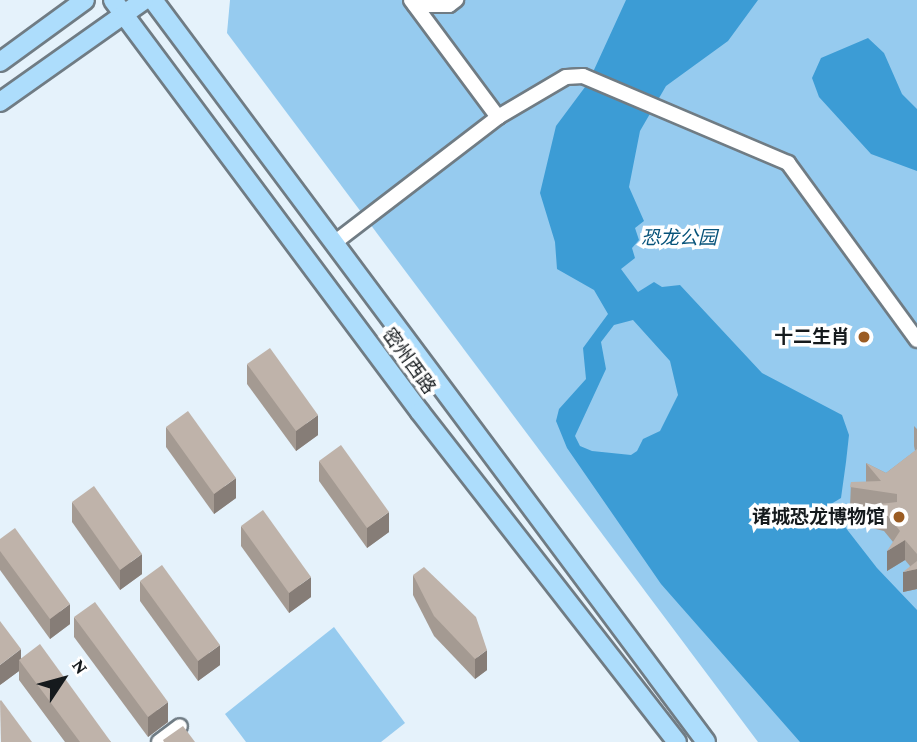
<!DOCTYPE html>
<meta charset="utf-8">
<style>
body{margin:0}
#map{position:relative;width:917px;height:742px;overflow:hidden;background:#e5f2fb;font-family:"Crimson Pro","Noto Sans SC",serif}
div>[style]{position:absolute}
.green>*{inset:0;background:#96cbef}
.water>*{inset:0;background:#3c9cd5}
.roads{filter:drop-shadow(2px 0 #707c84) drop-shadow(-2px 0 #707c84) drop-shadow(0 2px #707c84) drop-shadow(0 -2px #707c84)}
.minor>*{height:14px;margin:-7px;padding:0 7px;transform-origin:7px;border-radius:7px;background:#fff}
.major>*{height:18px;margin:-9px;padding:0 9px;transform-origin:9px;border-radius:9px;background:#adddfc}
.wall>*{inset:0;background:#a49a92}
.shaded-wall>*{inset:0;background:#867d77}
.building>*{inset:0;background:#bfb3aa}
.dots>*{width:19px;height:19px;translate:-50% -50%;box-sizing:border-box;border:4px solid #fff;border-radius:50%}
span{translate:-50% -50%;white-space:nowrap;text-align:center;line-height:1.15;-webkit-text-stroke:7px #fff;paint-order:stroke}
.park-label{font-size:19px;color:#07537a;font-style:italic}
.poi-label{font-size:19px;color:#151a1d;font-weight:700}
.right{translate:-100% -50%;text-align:right}
.street-label{font-size:19px;color:#151a1d}
.north{position:absolute;left:28px;top:644px;width:70px;height:70px;-webkit-text-stroke:5px #fff;paint-order:stroke;rotate:54deg;font-size:19px;font-weight:700;line-height:28px;text-align:center;color:#151a1d}
.north::after{content:'';display:block;margin:auto;width:24px;height:32px;background:#151a1d;clip-path:polygon(50% 0,100% 100%,50% 72%,0 100%)}
</style>
<div id="map">
<div class="green">
<div style="clip-path:polygon(230px 0,917px 0,917px 742px,758px 742px,227px 33px)"></div>
<div style="clip-path:polygon(334px 627px,405px 723px,381px 742px,246px 742px,225px 714px)"></div>
</div>
<div class="water">
<div style="clip-path:polygon(evenodd,626px 0,758px 0,728px 41px,666px 86px,640px 131px,629px 187px,644px 221px,635px 228px,639px 240px,632px 248px,635px 258px,621px 269px,638px 292px,654px 282px,662px 287px,680px 285px,762px 373px,842px 415px,849px 435px,846px 462px,841px 498px,831px 504px,841px 513px,842px 523px,877px 568px,917px 610px,917px 742px,800px 742px,661px 584px,567px 448px,556px 421px,559px 409px,586px 379px,583px 348px,608px 314px,594px 290px,557px 269px,555px 242px,540px 193px,556px 126px,588px 83px,626px 0,633px 320px,670px 361px,678px 395px,660px 431px,643px 439px,637px 451px,631px 455px,592px 451px,580px 446px,575px 436px,606px 369px,601px 342px,614px 325px,633px 320px)"></div>
<div style="clip-path:polygon(868px 38px,884px 53px,902px 94px,917px 109px,917px 171px,871px 154px,819px 97px,812px 78px,821px 58px)"></div>
</div>
<div class="roads">
<div class="minor">
<div style="left:411px;top:0;width:146px;rotate:53.4deg"></div>
<div style="left:415px;top:5px;width:34px"></div>
<div style="left:449px;top:5px;width:9px;rotate:-36deg"></div>
<div style="left:334px;top:243px;width:207px;rotate:-37.5deg"></div>
<div style="left:498px;top:117px;width:79px;rotate:-30.5deg"></div>
<div style="left:566px;top:77px;width:17px;rotate:-3deg"></div>
<div style="left:583px;top:76px;width:223px;rotate:23deg"></div>
<div style="left:788px;top:163px;width:219px;rotate:53.9deg"></div>
<div style="left:159px;top:742px;width:26px;rotate:-37deg"></div>
</div>
<div class="major">
<div style="left:113px;top:0;width:514px;rotate:53.31deg"></div>
<div style="left:420px;top:412px;width:418px;rotate:52.1deg"></div>
<div style="left:153px;top:0;width:925px;rotate:53.3deg"></div>
<div style="left:0;top:62px;width:105px;rotate:-36.1deg"></div>
<div style="left:0;top:102px;width:176px;rotate:-35.3deg"></div>
</div>
</div>
<div class="wall">
<div style="clip-path:polygon(247px 364px,318px 435px,296px 451px,247px 384px)"></div>
<div style="clip-path:polygon(914px 426px,917px 429px,917px 589px,903px 592px,910px 566px,905px 560px,887px 571px,893px 542px,884px 531px,863px 526px,863px 509px,850px 507px,851px 482px,866px 482px,866px 463px,886px 473px,915px 451px,914px 446px)"></div>
<div style="clip-path:polygon(166px 427px,236px 498px,214px 514px,166px 447px)"></div>
<div style="clip-path:polygon(319px 461px,389px 532px,367px 548px,319px 481px)"></div>
<div style="clip-path:polygon(72px 502px,142px 574px,120px 590px,72px 522px)"></div>
<div style="clip-path:polygon(241px 526px,311px 597px,289px 613px,241px 546px)"></div>
<div style="clip-path:polygon(0 539px,70px 624px,50px 639px,0 570px)"></div>
<div style="clip-path:polygon(413px 575px,487px 670px,475px 679px,434px 636px,413px 595px)"></div>
<div style="clip-path:polygon(140px 581px,220px 665px,198px 681px,140px 601px)"></div>
<div style="clip-path:polygon(74px 617px,168px 722px,148px 737px,74px 637px)"></div>
<div style="clip-path:polygon(21px 658px,111px 742px,65px 742px,19px 680px,19px 671px,0 685px)"></div>
</div>
<div class="shaded-wall">
<div style="clip-path:polygon(318px 415px,318px 435px,296px 451px,296px 431px)"></div>
<div style="clip-path:polygon(236px 478px,236px 498px,214px 514px,214px 494px)"></div>
<div style="clip-path:polygon(389px 512px,389px 532px,367px 548px,367px 528px)"></div>
<div style="clip-path:polygon(905px 540px,905px 560px,887px 571px,887px 551px)"></div>
<div style="clip-path:polygon(142px 554px,142px 574px,120px 590px,120px 570px)"></div>
<div style="clip-path:polygon(917px 569px,917px 589px,903px 592px,903px 572px)"></div>
<div style="clip-path:polygon(311px 577px,311px 597px,289px 613px,289px 593px)"></div>
<div style="clip-path:polygon(70px 604px,70px 624px,50px 639px,50px 619px)"></div>
<div style="clip-path:polygon(220px 645px,220px 665px,198px 681px,198px 661px)"></div>
<div style="clip-path:polygon(21px 649px,21px 662px,19px 660px,19px 671px,0 685px,0 665px)"></div>
<div style="clip-path:polygon(487px 650px,487px 670px,475px 679px,475px 659px)"></div>
<div style="clip-path:polygon(168px 702px,168px 722px,148px 737px,148px 717px)"></div>
</div>
<div class="building">
<div style="clip-path:polygon(270px 348px,318px 415px,296px 431px,247px 364px)"></div>
<div style="clip-path:polygon(188px 411px,236px 478px,214px 494px,166px 427px)"></div>
<div style="clip-path:polygon(341px 445px,389px 512px,367px 528px,319px 461px)"></div>
<div style="clip-path:polygon(917px 449px,917px 554px,905px 540px,887px 551px,900px 531px,884px 511px,863px 506px,897px 502px,897px 494px,850px 487px,851px 482px,881px 481px,866px 463px,886px 473px)"></div>
<div style="clip-path:polygon(94px 486px,142px 554px,120px 570px,72px 502px)"></div>
<div style="clip-path:polygon(263px 510px,311px 577px,289px 593px,241px 526px)"></div>
<div style="clip-path:polygon(15px 528px,70px 604px,50px 619px,0 551px,0 539px)"></div>
<div style="clip-path:polygon(917px 561px,917px 569px,903px 572px)"></div>
<div style="clip-path:polygon(162px 565px,220px 645px,198px 661px,140px 581px)"></div>
<div style="clip-path:polygon(424px 567px,476px 617px,487px 650px,475px 659px,434px 616px,413px 575px)"></div>
<div style="clip-path:polygon(95px 602px,168px 702px,148px 717px,74px 617px)"></div>
<div style="clip-path:polygon(0 621px,21px 649px,0 665px)"></div>
<div style="clip-path:polygon(40px 644px,111px 742px,80px 742px,19px 660px)"></div>
<div style="clip-path:polygon(1px 700px,32px 742px,1px 742px,0 701px)"></div>
<div style="clip-path:polygon(183px 726px,195px 742px,164px 742px,163px 740px)"></div>
</div>
<div class="dots">
<div style="left:864px;top:337px;background:#9b5c23"></div>
<div style="left:899px;top:517px;background:#9b5c23"></div>
</div>
<div class="park-label">
<span style="left:679px;top:238px">恐龙公园</span>
</div>
<div class="poi-label">
<span class="right" style="left:850px;top:337px">十二生肖</span>
<span class="right" style="left:885px;top:517px">诸城恐龙博物馆</span>
</div>
<div class="street-label">
<span style="left:409px;top:361px;rotate:54deg">密州西路</span>
</div>
<div class="north">N</div>
</div>
